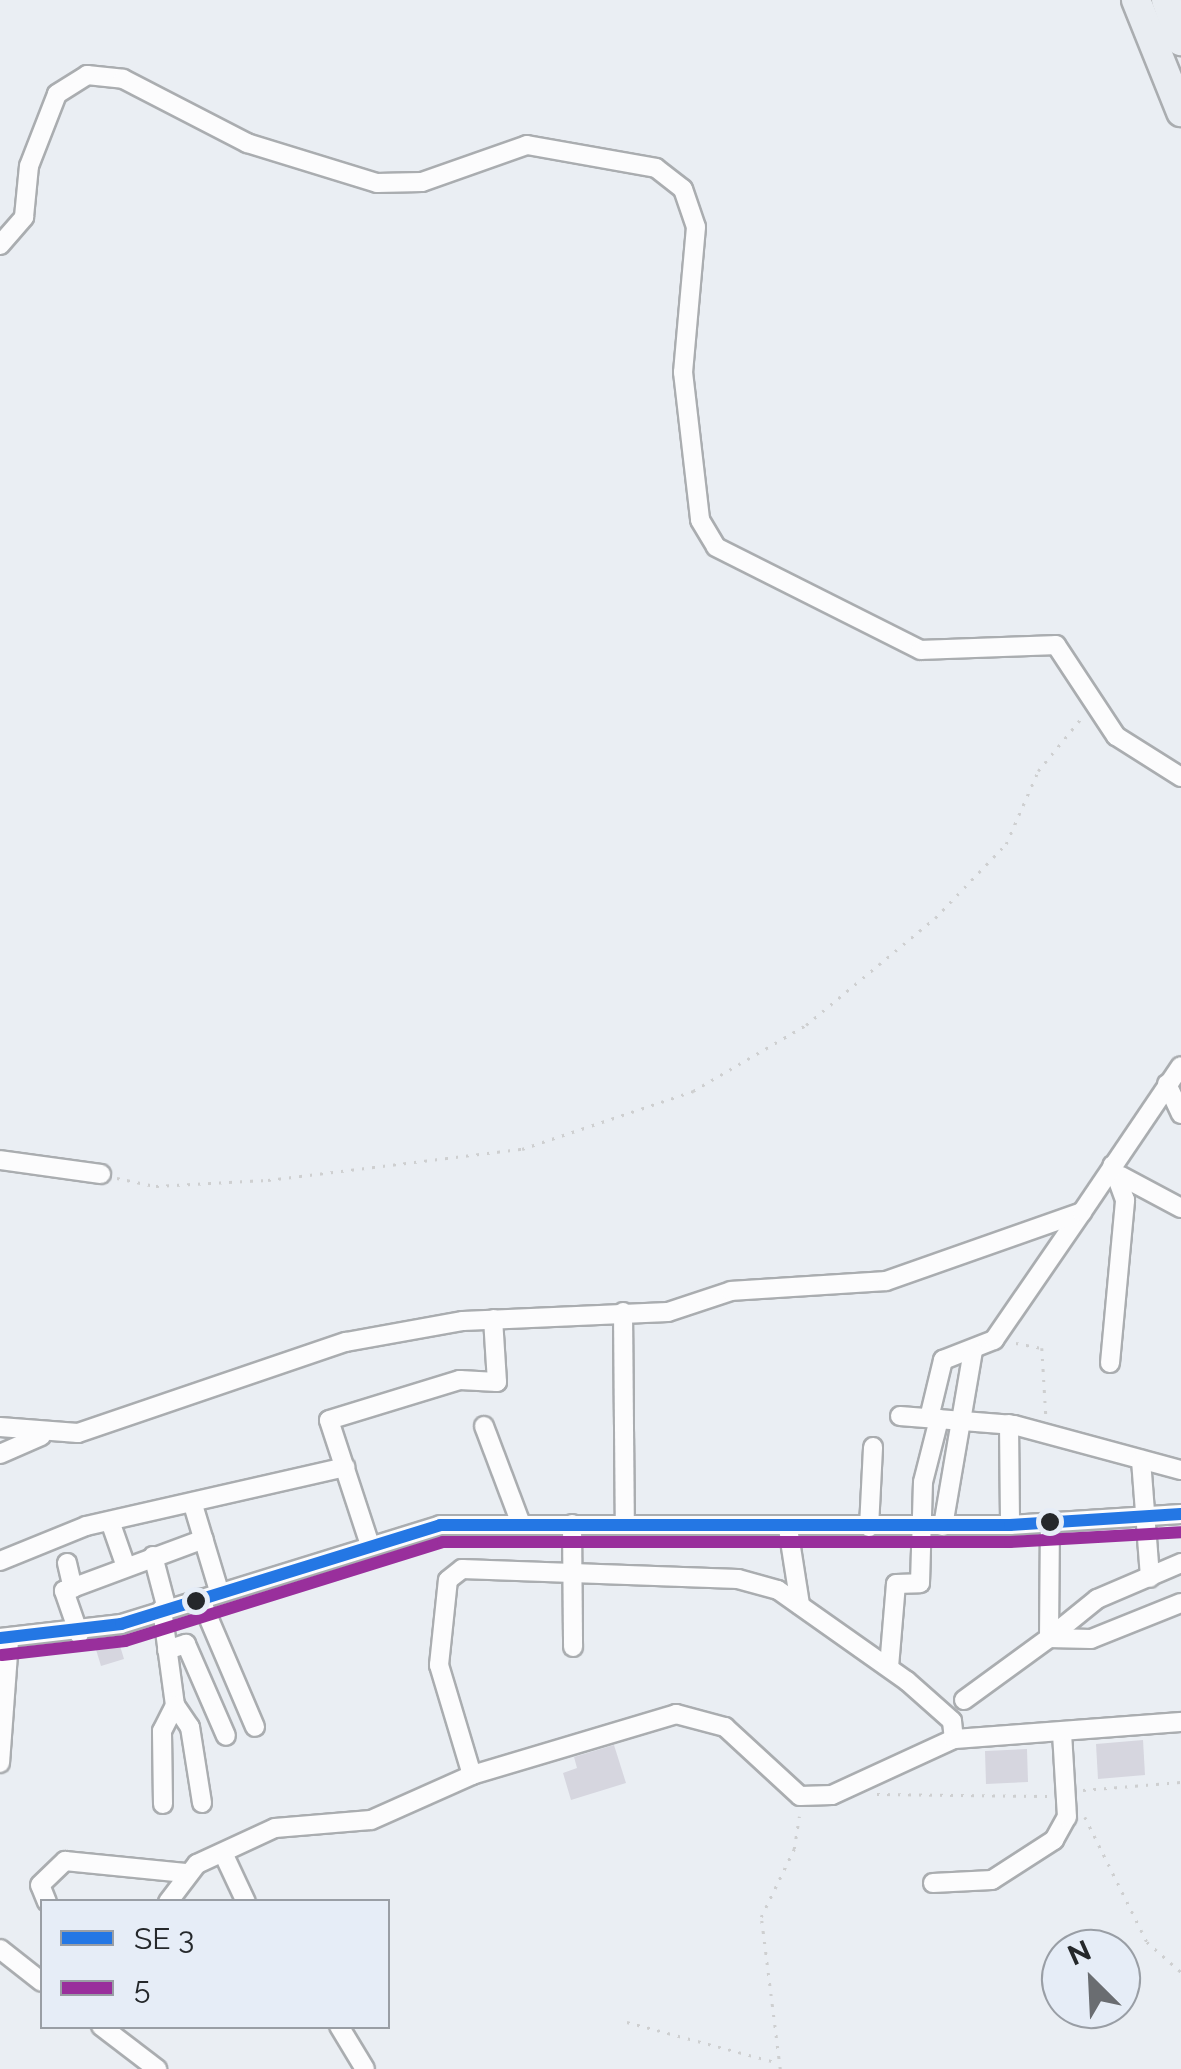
<!DOCTYPE html>
<style>
body{margin:0}
#map{position:relative;width:1181px;height:2069px;overflow:hidden;background:#eaeef3;font-family:Raleway,sans-serif}
div>[style]{position:absolute}
.building>*{inset:0;background:#d6d6df}
.path>*{height:2.5px;margin-top:-1.25px;transform-origin:0;background:repeating-linear-gradient(90deg,#cecfd0 0 2.5px,transparent 0 10.5px)}
.roads{filter:drop-shadow(2px 0 #aaadb0) drop-shadow(-2px 0 #aaadb0) drop-shadow(0 2px #aaadb0) drop-shadow(0 -2px #aaadb0)}
.minor>*{height:18px;margin:-9px;padding:0 9px;transform-origin:9px;border-radius:9px;background:#fcfcfd}
.highway>*{height:28px;margin:-14px;padding:0 14px;transform-origin:14px;border-radius:14px;background:#e9edf2}
.bus-1>*{height:12px;margin:-6px;padding:0 6px;transform-origin:6px;border-radius:6px;background:#2477e4}
.bus-2>*{height:12px;margin:-6px;padding:0 6px;transform-origin:6px;border-radius:6px;background:#992f9c}
.dots>*{width:28px;height:28px;translate:-50% -50%;box-sizing:border-box;border:5px solid #e6edf7;border-radius:50%}
span{translate:-50% -50%;white-space:nowrap;text-align:center;line-height:1.15;-webkit-text-stroke:10px #e6edf7;paint-order:stroke}
.legend{position:absolute;left:40px;top:1899px;width:350px;height:130px;box-sizing:border-box;background:#e6edf7;border:2px solid #999ea5;margin:0;padding:12px 18px;list-style:none;font-size:30px;color:#25282b}
.legend li{display:flex;align-items:center;gap:20px;height:50px}
.legend b{width:50px;border:2px solid #999ea5}
.north{position:absolute;left:1041px;top:1929px;width:100px;height:100px;box-sizing:border-box;background:#e6edf7;border:2px solid #999ea5;border-radius:50%;rotate:336deg;font-size:28px;font-weight:700;line-height:40px;text-align:center;color:#25282b}
.north::after{content:'';display:block;margin:auto;width:35px;height:45px;background:#6a6d71;clip-path:polygon(50% 0,100% 100%,50% 72%,0 100%)}
</style>
<div id="map">
<div class="building">
<div style="clip-path:polygon(117px 1636px,124px 1659px,101px 1666px,94px 1643px)"></div>
<div style="clip-path:polygon(1143px 1740px,1145px 1775px,1098px 1779px,1096px 1744px)"></div>
<div style="clip-path:polygon(614px 1745px,626px 1783px,571px 1800px,563px 1773px,577px 1768px,574px 1757px)"></div>
<div style="clip-path:polygon(1027px 1749px,1028px 1782px,986px 1784px,985px 1751px)"></div>
</div>
<div class="path">
<div style="left:117px;top:1178px;width:40px;rotate:12deg"></div>
<div style="left:156px;top:1186px;width:112px;rotate:-3.1deg"></div>
<div style="left:268px;top:1180px;width:256px;rotate:-7deg"></div>
<div style="left:522px;top:1149px;width:181px;rotate:-18.7deg"></div>
<div style="left:693px;top:1091px;width:131px;rotate:-30.3deg"></div>
<div style="left:806px;top:1025px;width:168px;rotate:-39.7deg"></div>
<div style="left:935px;top:918px;width:103px;rotate:-46.2deg"></div>
<div style="left:1006px;top:844px;width:80px;rotate:-66.3deg"></div>
<div style="left:1038px;top:771px;width:71px;rotate:-50.7deg"></div>
<div style="left:1016px;top:1343px;width:26px;rotate:11deg"></div>
<div style="left:1042px;top:1348px;width:67px;rotate:86.6deg"></div>
<div style="left:1083px;top:1790px;width:98px;rotate:-4.7deg"></div>
<div style="left:877px;top:1794px;width:171px;rotate:0.7deg"></div>
<div style="left:1085px;top:1817px;width:140px;rotate:63.6deg"></div>
<div style="left:1147px;top:1942px;width:45px;rotate:41.4deg"></div>
<div style="left:627px;top:2022px;width:157px;rotate:15.1deg"></div>
<div style="left:780px;top:2069px;width:153px;rotate:-97.1deg"></div>
<div style="left:761px;top:1917px;width:76px;rotate:-64.1deg"></div>
<div style="left:794px;top:1849px;width:33px;rotate:-81deg"></div>
</div>
<div class="roads">
<div class="minor">
<div style="left:0;top:245px;width:37px;rotate:-49deg"></div>
<div style="left:24px;top:217px;width:51px;rotate:-84.4deg"></div>
<div style="left:29px;top:166px;width:77px;rotate:-68.7deg"></div>
<div style="left:57px;top:94px;width:36px;rotate:-32deg"></div>
<div style="left:87px;top:75px;width:36px;rotate:6deg"></div>
<div style="left:123px;top:79px;width:140px;rotate:27.3deg"></div>
<div style="left:247px;top:143px;width:136px;rotate:17.1deg"></div>
<div style="left:377px;top:183px;width:45px;rotate:-1.3deg"></div>
<div style="left:422px;top:182px;width:111px;rotate:-19.4deg"></div>
<div style="left:527px;top:145px;width:131px;rotate:10.1deg"></div>
<div style="left:656px;top:168px;width:34px;rotate:38deg"></div>
<div style="left:683px;top:189px;width:40px;rotate:71.1deg"></div>
<div style="left:696px;top:227px;width:146px;rotate:95.1deg"></div>
<div style="left:683px;top:372px;width:149px;rotate:83.4deg"></div>
<div style="left:700px;top:520px;width:31px;rotate:59deg"></div>
<div style="left:716px;top:547px;width:229px;rotate:26.7deg"></div>
<div style="left:921px;top:650px;width:135px;rotate:-2.1deg"></div>
<div style="left:1056px;top:645px;width:109px;rotate:56.6deg"></div>
<div style="left:1116px;top:736px;width:77px;rotate:32.2deg"></div>
<div style="left:1167px;top:1084px;width:33px;rotate:65deg"></div>
<div style="left:0;top:1160px;width:102px;rotate:7.9deg"></div>
<div style="left:1121px;top:1176px;width:68px;rotate:28.1deg"></div>
<div style="left:623px;top:1312px;width:212px;rotate:89.5deg"></div>
<div style="left:1110px;top:1363px;width:164px;rotate:-84.7deg"></div>
<div style="left:1125px;top:1200px;width:37px;rotate:-110deg"></div>
<div style="left:900px;top:1416px;width:114px;rotate:4.5deg"></div>
<div style="left:1014px;top:1425px;width:173px;rotate:15.1deg"></div>
<div style="left:929px;top:1418px;width:60px;rotate:-76.4deg"></div>
<div style="left:943px;top:1360px;width:55px;rotate:-21.4deg"></div>
<div style="left:994px;top:1340px;width:155px;rotate:-55.5deg"></div>
<div style="left:1009px;top:1424px;width:101px;rotate:89.4deg"></div>
<div style="left:484px;top:1426px;width:105px;rotate:69.3deg"></div>
<div style="left:0;top:1427px;width:78px;rotate:4.4deg"></div>
<div style="left:78px;top:1433px;width:283px;rotate:-18.8deg"></div>
<div style="left:346px;top:1342px;width:119px;rotate:-10.2deg"></div>
<div style="left:463px;top:1321px;width:205px;rotate:-2.5deg"></div>
<div style="left:668px;top:1312px;width:66px;rotate:-18.4deg"></div>
<div style="left:731px;top:1291px;width:155px;rotate:-3.7deg"></div>
<div style="left:886px;top:1281px;width:208px;rotate:-19.4deg"></div>
<div style="left:1082px;top:1212px;width:176px;rotate:-55.9deg"></div>
<div style="left:0;top:1454px;width:45px;rotate:-23.7deg"></div>
<div style="left:1141px;top:1460px;width:118px;rotate:85.6deg"></div>
<div style="left:194px;top:1508px;width:87px;rotate:73.2deg"></div>
<div style="left:111px;top:1524px;width:42px;rotate:70.7deg"></div>
<div style="left:572px;top:1524px;width:123px;rotate:89.5deg"></div>
<div style="left:943px;top:1526px;width:179px;rotate:-80.3deg"></div>
<div style="left:869px;top:1527px;width:80px;rotate:-87.1deg"></div>
<div style="left:788px;top:1528px;width:78px;rotate:81.1deg"></div>
<div style="left:369px;top:1542px;width:128px;rotate:-108.2deg"></div>
<div style="left:329px;top:1420px;width:137px;rotate:-17deg"></div>
<div style="left:460px;top:1380px;width:37px;rotate:3deg"></div>
<div style="left:497px;top:1382px;width:63px;rotate:-93.6deg"></div>
<div style="left:153px;top:1556px;width:55px;rotate:75.2deg"></div>
<div style="left:0;top:1561px;width:93px;rotate:-22.1deg"></div>
<div style="left:86px;top:1526px;width:266px;rotate:-12.8deg"></div>
<div style="left:67px;top:1563px;width:26px;rotate:77deg"></div>
<div style="left:200px;top:1598px;width:140px;rotate:66.9deg"></div>
<div style="left:162px;top:1609px;width:97px;rotate:82.3deg"></div>
<div style="left:79px;top:1634px;width:46px;rotate:-109.2deg"></div>
<div style="left:64px;top:1591px;width:149px;rotate:-20.4deg"></div>
<div style="left:1049px;top:1637px;width:113px;rotate:-89.5deg"></div>
<div style="left:0;top:1638px;width:122px;rotate:-6.6deg"></div>
<div style="left:121px;top:1624px;width:334px;rotate:-17.2deg"></div>
<div style="left:440px;top:1525px;width:570px"></div>
<div style="left:1010px;top:1525px;width:171px;rotate:-3.7deg"></div>
<div style="left:1049px;top:1638px;width:62px;rotate:-39.1deg"></div>
<div style="left:1097px;top:1599px;width:91px;rotate:-23.2deg"></div>
<div style="left:167px;top:1650px;width:20px;rotate:-18deg"></div>
<div style="left:186px;top:1644px;width:100px;rotate:66.5deg"></div>
<div style="left:889px;top:1667px;width:83px;rotate:-85.2deg"></div>
<div style="left:896px;top:1584px;width:24px;rotate:-2deg"></div>
<div style="left:920px;top:1583px;width:101px;rotate:-88.3deg"></div>
<div style="left:923px;top:1482px;width:65px;rotate:-75.7deg"></div>
<div style="left:964px;top:1700px;width:105px;rotate:-36.1deg"></div>
<div style="left:1049px;top:1638px;width:42px;rotate:1.4deg"></div>
<div style="left:1091px;top:1639px;width:97px;rotate:-21.8deg"></div>
<div style="left:0;top:1763px;width:124px;rotate:-85.8deg"></div>
<div style="left:472px;top:1775px;width:115px;rotate:-106.7deg"></div>
<div style="left:439px;top:1665px;width:85px;rotate:-84deg"></div>
<div style="left:448px;top:1580px;width:18px;rotate:-38deg"></div>
<div style="left:462px;top:1569px;width:276px;rotate:2.1deg"></div>
<div style="left:738px;top:1579px;width:41px;rotate:15.4deg"></div>
<div style="left:778px;top:1590px;width:158px;rotate:35.2deg"></div>
<div style="left:907px;top:1681px;width:60px;rotate:41.6deg"></div>
<div style="left:952px;top:1721px;width:18px;rotate:84deg"></div>
<div style="left:163px;top:1804px;width:73px;rotate:-90.8deg"></div>
<div style="left:162px;top:1731px;width:29px;rotate:-63deg"></div>
<div style="left:175px;top:1705px;width:27px;rotate:56deg"></div>
<div style="left:190px;top:1727px;width:77px;rotate:81deg"></div>
<div style="left:223px;top:1853px;width:54px;rotate:64.9deg"></div>
<div style="left:933px;top:1883px;width:59px;rotate:-2.9deg"></div>
<div style="left:992px;top:1880px;width:74px;rotate:-32.8deg"></div>
<div style="left:1054px;top:1840px;width:26px;rotate:-61deg"></div>
<div style="left:1067px;top:1817px;width:84px;rotate:-93.4deg"></div>
<div style="left:47px;top:1902px;width:18px;rotate:-112deg"></div>
<div style="left:40px;top:1885px;width:35px;rotate:-44deg"></div>
<div style="left:65px;top:1861px;width:121px;rotate:5.7deg"></div>
<div style="left:168px;top:1902px;width:48px;rotate:-52.7deg"></div>
<div style="left:197px;top:1864px;width:86px;rotate:-24.8deg"></div>
<div style="left:275px;top:1828px;width:96px;rotate:-4.8deg"></div>
<div style="left:371px;top:1820px;width:111px;rotate:-24deg"></div>
<div style="left:472px;top:1775px;width:213px;rotate:-16.6deg"></div>
<div style="left:676px;top:1714px;width:51px;rotate:14.9deg"></div>
<div style="left:725px;top:1727px;width:102px;rotate:42.6deg"></div>
<div style="left:800px;top:1796px;width:32px;rotate:-2deg"></div>
<div style="left:832px;top:1795px;width:134px;rotate:-24.7deg"></div>
<div style="left:954px;top:1739px;width:228px;rotate:-4.3deg"></div>
<div style="left:0;top:1949px;width:53px;rotate:38.2deg"></div>
<div style="left:101px;top:2026px;width:71px;rotate:37.5deg"></div>
<div style="left:339px;top:2026px;width:50px;rotate:58.8deg"></div>
</div>
<div class="highway">
<div style="left:1136px;top:0;width:121px;rotate:68.1deg"></div>
<div style="left:1166px;top:0;width:44px;rotate:69.9deg"></div>
</div>
</div>
<div class="bus-1">
<div style="left:0;top:1638px;width:122px;rotate:-6.6deg"></div>
<div style="left:121px;top:1624px;width:334px;rotate:-17.2deg"></div>
<div style="left:440px;top:1525px;width:570px"></div>
<div style="left:1010px;top:1525px;width:171px;rotate:-3.7deg"></div>
</div>
<div class="bus-2">
<div style="left:2px;top:1655px;width:124px;rotate:-6.5deg"></div>
<div style="left:125px;top:1641px;width:333px;rotate:-17.3deg"></div>
<div style="left:443px;top:1542px;width:567px"></div>
<div style="left:1010px;top:1542px;width:171px;rotate:-3.3deg"></div>
</div>
<div class="dots">
<div style="left:1050px;top:1522px;background:#25282b"></div>
<div style="left:196px;top:1601px;background:#25282b"></div>
</div>
<ul class="legend">
<li><b style="height:12px;background:#2477e4"></b>SE 3</li>
<li><b style="height:12px;background:#992f9c"></b>5</li>
</ul>
<div class="north">N</div>
</div>
